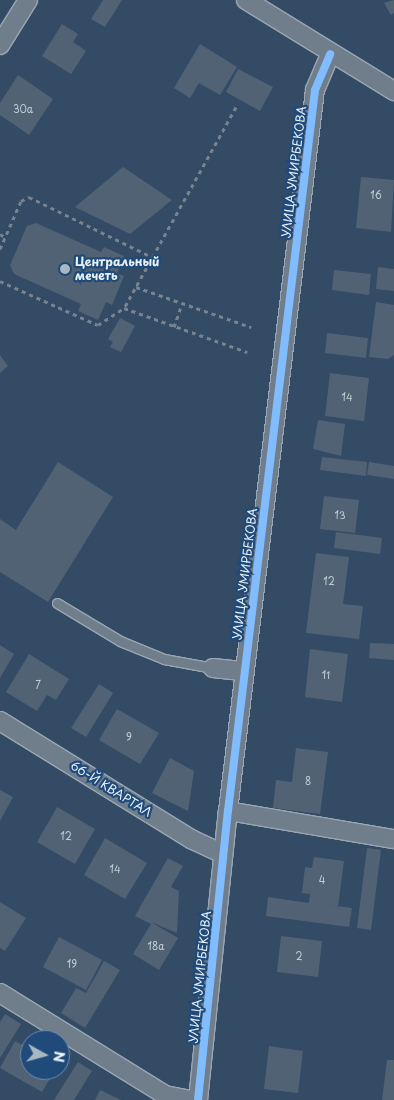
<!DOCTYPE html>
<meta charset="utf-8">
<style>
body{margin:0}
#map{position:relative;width:394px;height:1100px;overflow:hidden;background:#344b65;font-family:"Playpen Sans",sans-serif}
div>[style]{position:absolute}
.building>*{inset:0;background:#516275}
.path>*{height:3px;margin-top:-1.5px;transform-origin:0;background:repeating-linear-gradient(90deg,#778390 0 4px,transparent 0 8px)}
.roads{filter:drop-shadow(1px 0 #9aa6b3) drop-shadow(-1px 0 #9aa6b3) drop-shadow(0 1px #9aa6b3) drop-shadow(0 -1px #9aa6b3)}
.service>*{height:9px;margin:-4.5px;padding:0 4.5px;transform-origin:4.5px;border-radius:4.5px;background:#707e8c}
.minor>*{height:18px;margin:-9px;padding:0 9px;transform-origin:9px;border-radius:9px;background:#707e8c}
.cycleway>*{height:8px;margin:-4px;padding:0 4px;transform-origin:4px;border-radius:4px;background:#80bcff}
.dots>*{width:14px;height:14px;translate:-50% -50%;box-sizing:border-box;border:2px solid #1f4a7a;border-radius:50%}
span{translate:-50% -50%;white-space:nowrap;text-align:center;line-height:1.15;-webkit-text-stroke:4.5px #1f4a7a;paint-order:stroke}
.number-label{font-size:10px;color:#c2cdd7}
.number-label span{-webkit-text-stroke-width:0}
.street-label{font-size:12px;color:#e8f1f8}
.poi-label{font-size:12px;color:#e8f1f8;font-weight:700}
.left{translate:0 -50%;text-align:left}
.north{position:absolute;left:20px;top:1030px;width:50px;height:50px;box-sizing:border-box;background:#1f4a7a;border:1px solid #6f8dac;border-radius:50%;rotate:97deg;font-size:14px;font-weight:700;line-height:20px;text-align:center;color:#e8f1f8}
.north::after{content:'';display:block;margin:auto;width:18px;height:22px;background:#a9b7c5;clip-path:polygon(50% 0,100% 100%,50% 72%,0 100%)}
</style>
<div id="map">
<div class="building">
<div style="clip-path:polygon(103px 0,122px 0,105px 27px,91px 19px)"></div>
<div style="clip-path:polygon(394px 0,394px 13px,391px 15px,384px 3px)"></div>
<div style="clip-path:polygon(62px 24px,78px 34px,73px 42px,86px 51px,71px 74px,42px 56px)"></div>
<div style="clip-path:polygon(200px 44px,237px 67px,220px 95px,199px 83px,190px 98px,174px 88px)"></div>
<div style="clip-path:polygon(238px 69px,273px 87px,260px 111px,226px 92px)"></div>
<div style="clip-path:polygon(18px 75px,53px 99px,29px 135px,0 115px,0 103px)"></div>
<div style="clip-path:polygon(123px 167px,172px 200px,130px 234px,75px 207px)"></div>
<div style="clip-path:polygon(361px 177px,394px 180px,391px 232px,356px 228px)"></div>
<div style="clip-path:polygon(36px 223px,101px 252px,104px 247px,124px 256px,117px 273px,124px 276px,112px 305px,106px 302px,98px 320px,78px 311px,81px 304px,14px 274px,10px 265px,27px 226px)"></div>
<div style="clip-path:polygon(378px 267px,394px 269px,394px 291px,376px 289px)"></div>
<div style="clip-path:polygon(334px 270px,371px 274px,369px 295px,332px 290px)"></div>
<div style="clip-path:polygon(376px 302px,394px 305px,394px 355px,388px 359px,369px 357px)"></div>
<div style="clip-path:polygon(120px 318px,135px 326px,121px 352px,110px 347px,113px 342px,108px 339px)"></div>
<div style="clip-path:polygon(327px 333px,368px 338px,366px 358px,325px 353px)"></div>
<div style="clip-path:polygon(0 355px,8px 366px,0 373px)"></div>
<div style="clip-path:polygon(330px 373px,369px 378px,364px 421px,325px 416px)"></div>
<div style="clip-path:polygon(318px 420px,345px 424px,341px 456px,313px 449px)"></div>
<div style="clip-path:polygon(322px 457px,367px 462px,366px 476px,320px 470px)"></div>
<div style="clip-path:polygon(58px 462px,113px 497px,48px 602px,0 572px,0 519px,16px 530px)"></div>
<div style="clip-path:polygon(369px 462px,394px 466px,394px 479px,367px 475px)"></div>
<div style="clip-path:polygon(324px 496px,359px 500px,355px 533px,320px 529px)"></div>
<div style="clip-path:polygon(336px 532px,382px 538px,380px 554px,334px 548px)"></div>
<div style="clip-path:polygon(316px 553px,349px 557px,343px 604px,363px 606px,359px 639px,306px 633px)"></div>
<div style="clip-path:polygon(370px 643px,394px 644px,394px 660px,369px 658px)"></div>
<div style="clip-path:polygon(0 645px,14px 654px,0 678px)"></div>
<div style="clip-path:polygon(310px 649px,348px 654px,342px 702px,305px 697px)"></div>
<div style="clip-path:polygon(29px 654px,69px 679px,56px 700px,47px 695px,37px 711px,6px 692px)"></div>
<div style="clip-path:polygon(99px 684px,113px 693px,86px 737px,71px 728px)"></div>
<div style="clip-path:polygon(117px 709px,159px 733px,140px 764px,99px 740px)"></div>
<div style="clip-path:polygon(296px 748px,328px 752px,320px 814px,273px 808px,276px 780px,292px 782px)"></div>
<div style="clip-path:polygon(170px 758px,194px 771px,188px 811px,152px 793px)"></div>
<div style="clip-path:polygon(0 790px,13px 797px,0 821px)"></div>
<div style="clip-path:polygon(57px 807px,95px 829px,75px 864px,37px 842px)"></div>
<div style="clip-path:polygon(105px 838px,147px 863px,125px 899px,84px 875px)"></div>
<div style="clip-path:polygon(367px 848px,381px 850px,371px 930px,357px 928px)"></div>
<div style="clip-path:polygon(314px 857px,344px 861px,338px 906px,328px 905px,352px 908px,349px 927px,266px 916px,268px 897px,309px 903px,310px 894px,302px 893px,305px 867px,312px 868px)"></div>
<div style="clip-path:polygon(168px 858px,183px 866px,171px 887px,179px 891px,177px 933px,151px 922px,178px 938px,159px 970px,133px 954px,151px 924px,135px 916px)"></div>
<div style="clip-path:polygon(0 902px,26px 918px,5px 951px,0 948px)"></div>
<div style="clip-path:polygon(281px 936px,322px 941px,318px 977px,277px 972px)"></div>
<div style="clip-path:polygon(59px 937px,102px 960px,86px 990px,43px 967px)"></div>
<div style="clip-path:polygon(104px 961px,120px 970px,85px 1028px,61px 1013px,76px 988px,86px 993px)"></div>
<div style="clip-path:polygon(5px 1014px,21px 1024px,0 1058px,0 1022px)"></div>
<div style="clip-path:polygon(15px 1041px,30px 1049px,30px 1070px,55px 1070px,42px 1092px,0 1068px)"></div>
<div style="clip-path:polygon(269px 1046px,303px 1051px,298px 1093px,264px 1089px)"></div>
<div style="clip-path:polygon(387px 1060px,394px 1060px,394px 1100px,382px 1100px)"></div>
<div style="clip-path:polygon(78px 1062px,92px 1071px,74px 1100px,54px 1100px)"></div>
<div style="clip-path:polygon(100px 1090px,121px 1100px,95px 1100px)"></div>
</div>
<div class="path">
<div style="left:236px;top:107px;width:230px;rotate:119.1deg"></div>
<div style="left:124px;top:308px;width:131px;rotate:19.7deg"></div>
<div style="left:0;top:234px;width:6px;rotate:31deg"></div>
<div style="left:0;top:249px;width:52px;rotate:-66.4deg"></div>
<div style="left:21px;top:201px;width:9px;rotate:-27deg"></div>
<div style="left:29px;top:197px;width:137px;rotate:26deg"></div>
<div style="left:0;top:281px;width:107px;rotate:24.2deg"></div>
<div style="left:98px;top:325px;width:31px;rotate:-33deg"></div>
<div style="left:136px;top:287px;width:122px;rotate:19.2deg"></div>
<div style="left:174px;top:327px;width:24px;rotate:-71deg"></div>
</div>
<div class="roads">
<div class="service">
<div style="left:57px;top:603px;width:74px;rotate:31.1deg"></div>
<div style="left:120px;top:641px;width:48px;rotate:22.2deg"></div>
<div style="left:164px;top:659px;width:50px;rotate:10.4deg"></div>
</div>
<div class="minor">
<div style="left:246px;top:0;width:174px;rotate:31.6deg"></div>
<div style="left:0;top:45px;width:53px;rotate:-58.1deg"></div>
<div style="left:213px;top:668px;width:31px;rotate:6deg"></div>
<div style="left:0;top:721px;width:225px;rotate:31.7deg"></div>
<div style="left:191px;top:839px;width:35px;rotate:25deg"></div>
<div style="left:228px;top:811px;width:168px;rotate:9.6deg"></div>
<div style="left:0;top:993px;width:194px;rotate:31.7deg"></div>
<div style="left:165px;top:1095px;width:25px;rotate:11deg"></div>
<div style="left:198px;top:1100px;width:291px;rotate:-84.1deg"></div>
<div style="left:228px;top:811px;width:726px;rotate:-83.12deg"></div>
<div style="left:315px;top:90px;width:39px;rotate:-67deg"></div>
</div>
</div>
<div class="cycleway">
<div style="left:198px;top:1100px;width:291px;rotate:-84.1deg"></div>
<div style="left:228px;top:811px;width:726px;rotate:-83.12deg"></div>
<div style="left:315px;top:90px;width:39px;rotate:-67deg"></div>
</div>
<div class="dots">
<div style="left:65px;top:269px;background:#a9b7c5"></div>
</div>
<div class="number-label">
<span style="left:23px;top:109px">30а</span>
<span style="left:376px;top:195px">16</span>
<span style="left:347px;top:397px">14</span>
<span style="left:340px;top:515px">13</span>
<span style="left:329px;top:581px">12</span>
<span style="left:326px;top:675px">11</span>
<span style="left:38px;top:685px">7</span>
<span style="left:129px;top:737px">9</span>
<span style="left:308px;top:781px">8</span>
<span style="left:66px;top:836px">12</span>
<span style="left:115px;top:869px">14</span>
<span style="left:322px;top:880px">4</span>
<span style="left:156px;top:946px">18а</span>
<span style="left:299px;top:956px">2</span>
<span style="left:72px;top:964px">19</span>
</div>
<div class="street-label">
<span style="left:294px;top:172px;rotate:-83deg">УЛИЦА УМИРБЕКОВА</span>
<span style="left:245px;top:574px;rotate:-83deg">УЛИЦА УМИРБЕКОВА</span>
<span style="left:111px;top:789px;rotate:32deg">66-Й КВАРТАЛ</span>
<span style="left:200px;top:977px;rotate:-84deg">УЛИЦА УМИРБЕКОВА</span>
</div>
<div class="poi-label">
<span class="left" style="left:75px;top:269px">Центральный<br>мечеть</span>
</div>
<div class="north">N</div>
</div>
